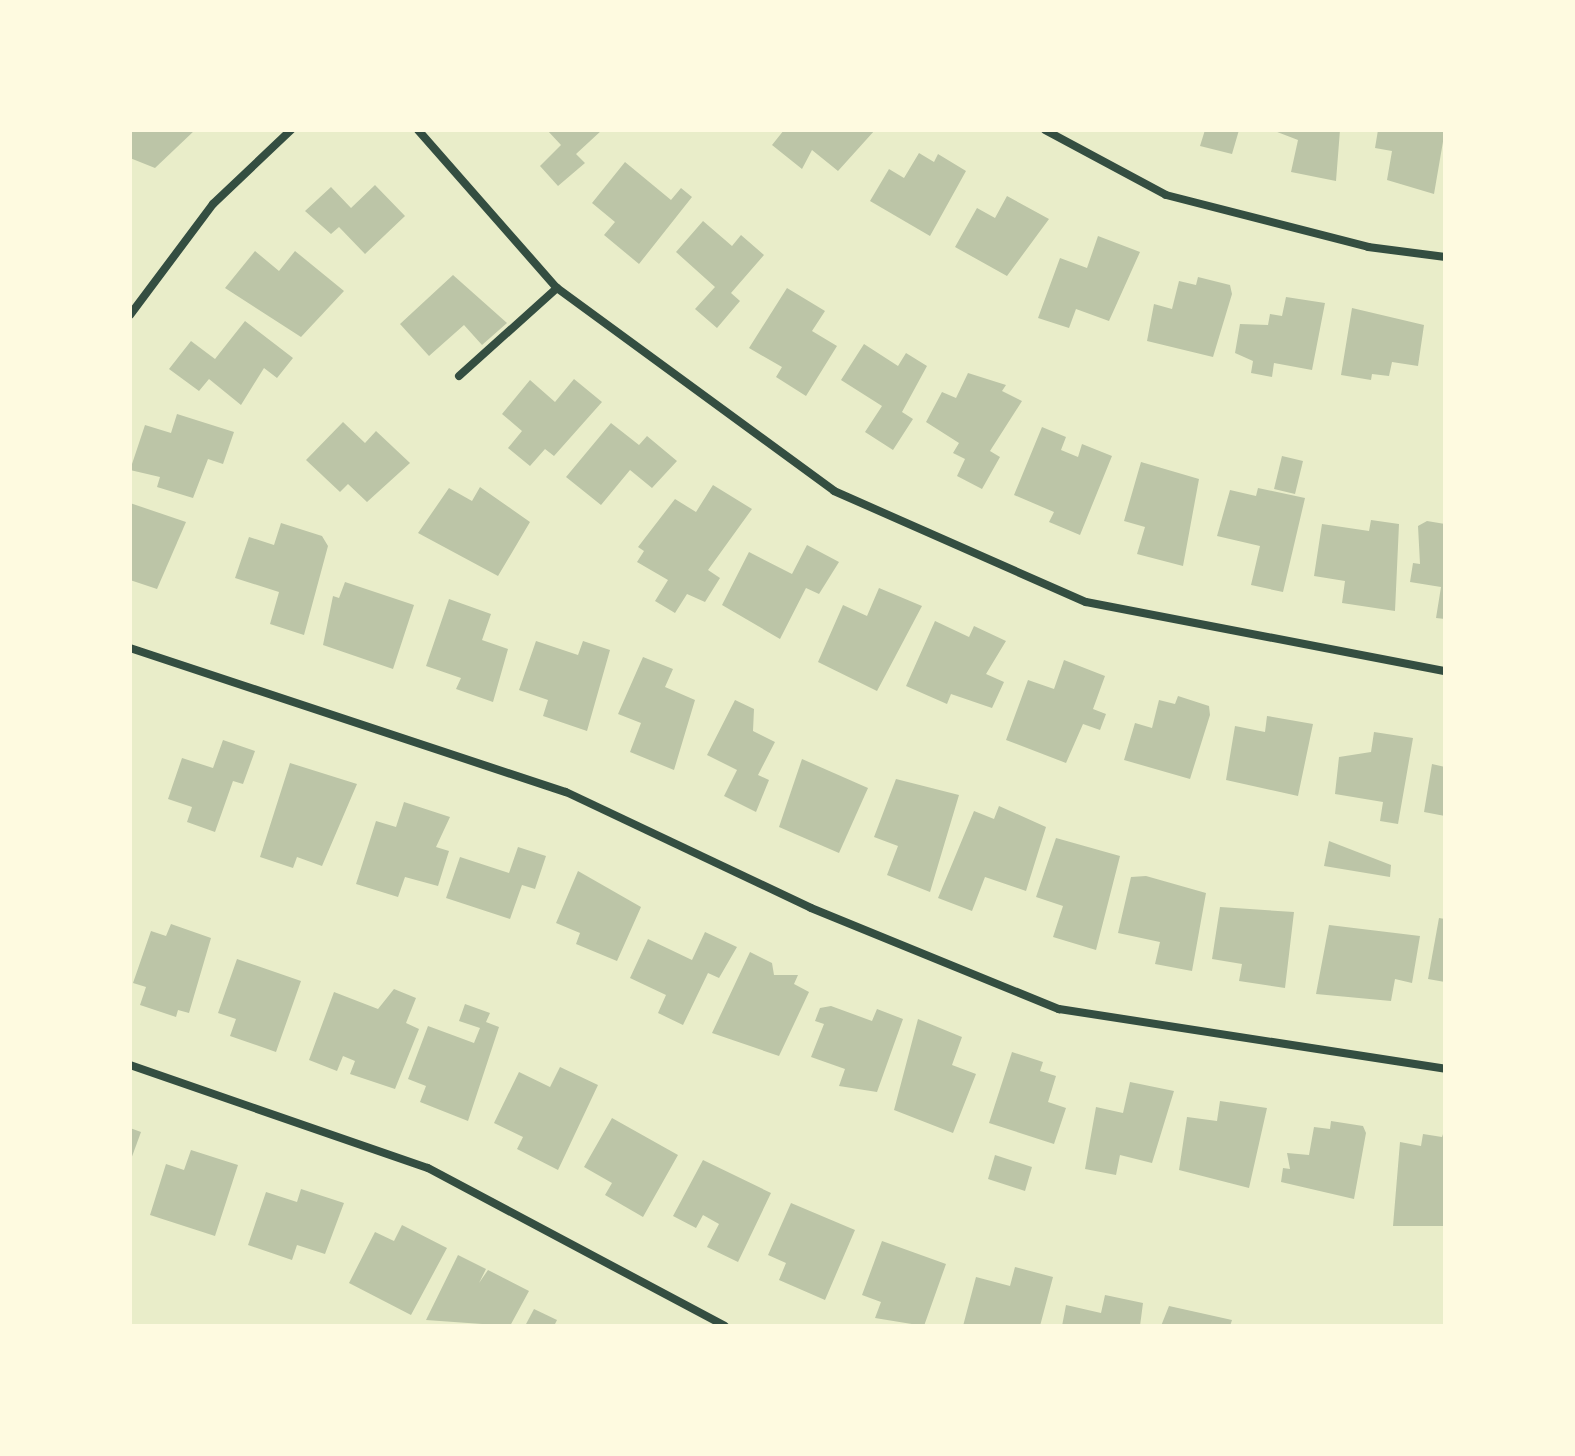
<!DOCTYPE html>
<style>
body{margin:0}
#map{position:relative;width:1575px;height:1456px;overflow:hidden;background:#e9edc9;font-family:"Varela Round",sans-serif}
div>[style]{position:absolute}
.building>*{inset:0;background:#bcc5a7}
.minor>*{height:8px;margin:-4px;padding:0 4px;transform-origin:4px;border-radius:4px;background:#344e41}
span{translate:-50% -50%;white-space:nowrap;text-align:center;line-height:1.15;-webkit-text-stroke:6px #fefae0;paint-order:stroke}
.frame{position:absolute;inset:0;border:132px solid #fefae0;pointer-events:none}
</style>
<div id="map">
<div class="building">
<div style="clip-path:polygon(130px 130px,195px 130px,155px 168px,130px 158px)"></div>
<div style="clip-path:polygon(547px 130px,602px 130px,576px 154px,585px 163px,558px 186px,540px 166px,561px 145px)"></div>
<div style="clip-path:polygon(784px 130px,875px 130px,838px 171px,812px 150px,802px 169px,772px 145px)"></div>
<div style="clip-path:polygon(1205px 130px,1239px 130px,1232px 154px,1200px 146px)"></div>
<div style="clip-path:polygon(1272px 130px,1340px 130px,1336px 181px,1291px 172px,1298px 140px)"></div>
<div style="clip-path:polygon(1378px 130px,1445px 130px,1434px 194px,1387px 180px,1392px 151px,1375px 148px)"></div>
<div style="clip-path:polygon(919px 153px,934px 162px,938px 154px,966px 171px,930px 236px,870px 201px,889px 169px,904px 178px)"></div>
<div style="clip-path:polygon(625px 162px,671px 200px,681px 188px,692px 197px,639px 264px,604px 235px,615px 222px,592px 203px)"></div>
<div style="clip-path:polygon(375px 185px,405px 216px,365px 254px,339px 227px,331px 234px,305px 211px,331px 187px,351px 208px)"></div>
<div style="clip-path:polygon(1007px 196px,1049px 219px,1007px 276px,955px 247px,977px 208px,995px 218px)"></div>
<div style="clip-path:polygon(703px 221px,732px 246px,741px 235px,764px 255px,731px 293px,740px 301px,717px 328px,695px 309px,715px 287px,676px 252px)"></div>
<div style="clip-path:polygon(1098px 236px,1140px 252px,1109px 321px,1076px 309px,1069px 328px,1038px 318px,1060px 258px,1087px 268px)"></div>
<div style="clip-path:polygon(255px 251px,279px 271px,295px 251px,344px 291px,301px 337px,225px 288px)"></div>
<div style="clip-path:polygon(453px 275px,507px 323px,482px 345px,464px 325px,429px 356px,400px 324px)"></div>
<div style="clip-path:polygon(1198px 277px,1230px 285px,1232px 294px,1213px 357px,1147px 341px,1154px 304px,1172px 309px,1179px 281px,1196px 285px)"></div>
<div style="clip-path:polygon(787px 288px,825px 311px,812px 331px,837px 346px,806px 396px,776px 377px,782px 367px,749px 348px)"></div>
<div style="clip-path:polygon(1286px 297px,1325px 303px,1312px 370px,1274px 363px,1272px 377px,1251px 373px,1253px 361px,1235px 353px,1240px 324px,1268px 325px,1270px 314px,1282px 316px)"></div>
<div style="clip-path:polygon(1352px 308px,1424px 325px,1418px 366px,1392px 362px,1389px 376px,1372px 374px,1371px 380px,1341px 375px)"></div>
<div style="clip-path:polygon(245px 321px,293px 358px,277px 378px,264px 368px,241px 405px,209px 379px,199px 391px,169px 369px,191px 341px,215px 359px)"></div>
<div style="clip-path:polygon(864px 344px,898px 366px,906px 353px,927px 366px,902px 412px,913px 419px,893px 450px,865px 432px,882px 406px,841px 380px)"></div>
<div style="clip-path:polygon(968px 373px,1006px 385px,1002px 391px,1022px 401px,990px 451px,1000px 457px,982px 489px,957px 476px,965px 459px,953px 453px,959px 443px,926px 422px,942px 392px,956px 398px)"></div>
<div style="clip-path:polygon(574px 379px,602px 402px,554px 456px,545px 449px,530px 466px,508px 448px,522px 431px,502px 414px,530px 380px,555px 402px)"></div>
<div style="clip-path:polygon(177px 414px,234px 432px,223px 464px,208px 459px,193px 498px,157px 487px,160px 477px,130px 470px,145px 425px,171px 433px)"></div>
<div style="clip-path:polygon(343px 422px,365px 443px,376px 431px,410px 463px,367px 502px,348px 484px,340px 492px,306px 460px)"></div>
<div style="clip-path:polygon(611px 423px,639px 445px,647px 436px,677px 461px,652px 488px,630px 470px,601px 505px,566px 477px)"></div>
<div style="clip-path:polygon(1042px 427px,1066px 437px,1061px 450px,1078px 457px,1082px 444px,1112px 456px,1080px 535px,1049px 522px,1054px 512px,1014px 495px)"></div>
<div style="clip-path:polygon(1282px 456px,1303px 461px,1295px 494px,1274px 489px)"></div>
<div style="clip-path:polygon(1141px 462px,1199px 479px,1183px 566px,1137px 554px,1145px 527px,1124px 521px)"></div>
<div style="clip-path:polygon(713px 485px,752px 509px,708px 570px,720px 578px,705px 602px,687px 594px,675px 613px,655px 601px,668px 580px,637px 562px,644px 551px,638px 547px,675px 499px,696px 512px)"></div>
<div style="clip-path:polygon(480px 487px,530px 522px,498px 576px,418px 533px,449px 488px,472px 501px)"></div>
<div style="clip-path:polygon(1258px 488px,1305px 498px,1283px 592px,1251px 585px,1260px 546px,1217px 536px,1230px 490px,1256px 496px)"></div>
<div style="clip-path:polygon(130px 503px,186px 522px,157px 589px,130px 580px)"></div>
<div style="clip-path:polygon(1371px 520px,1399px 524px,1395px 611px,1342px 603px,1345px 581px,1314px 576px,1322px 524px,1369px 531px)"></div>
<div style="clip-path:polygon(1427px 521px,1445px 524px,1445px 619px,1436px 618px,1441px 587px,1410px 582px,1413px 563px,1420px 564px,1418px 526px)"></div>
<div style="clip-path:polygon(281px 523px,322px 536px,328px 546px,304px 635px,270px 624px,279px 592px,235px 578px,249px 537px,274px 545px)"></div>
<div style="clip-path:polygon(807px 545px,839px 562px,819px 594px,806px 588px,780px 639px,722px 605px,749px 552px,792px 574px)"></div>
<div style="clip-path:polygon(345px 582px,414px 605px,393px 669px,323px 645px,333px 596px,339px 598px)"></div>
<div style="clip-path:polygon(879px 588px,922px 606px,877px 691px,818px 662px,843px 605px,867px 616px)"></div>
<div style="clip-path:polygon(449px 599px,491px 614px,482px 640px,508px 649px,493px 702px,456px 689px,461px 678px,426px 666px)"></div>
<div style="clip-path:polygon(935px 621px,969px 637px,974px 626px,1006px 641px,986px 674px,1004px 682px,992px 708px,951px 694px,947px 704px,906px 686px)"></div>
<div style="clip-path:polygon(536px 641px,578px 655px,583px 641px,610px 650px,587px 731px,543px 716px,548px 700px,519px 690px)"></div>
<div style="clip-path:polygon(643px 657px,673px 669px,665px 687px,695px 700px,674px 770px,630px 752px,641px 723px,618px 714px)"></div>
<div style="clip-path:polygon(1064px 660px,1105px 676px,1093px 709px,1106px 714px,1100px 730px,1083px 724px,1066px 763px,1006px 740px,1028px 680px,1054px 689px)"></div>
<div style="clip-path:polygon(1178px 696px,1209px 706px,1210px 715px,1190px 779px,1124px 760px,1135px 723px,1152px 728px,1159px 700px,1175px 704px)"></div>
<div style="clip-path:polygon(735px 700px,754px 709px,753px 731px,775px 742px,758px 775px,769px 780px,756px 812px,724px 796px,737px 770px,707px 755px)"></div>
<div style="clip-path:polygon(1267px 716px,1313px 724px,1298px 796px,1226px 780px,1235px 726px,1265px 732px)"></div>
<div style="clip-path:polygon(1374px 732px,1413px 738px,1398px 824px,1380px 821px,1383px 802px,1335px 794px,1339px 757px,1371px 752px)"></div>
<div style="clip-path:polygon(223px 740px,255px 751px,243px 784px,233px 781px,215px 832px,187px 822px,192px 807px,168px 799px,182px 758px,213px 768px)"></div>
<div style="clip-path:polygon(802px 759px,868px 788px,839px 853px,779px 827px)"></div>
<div style="clip-path:polygon(290px 763px,357px 784px,322px 866px,297px 857px,293px 868px,260px 857px)"></div>
<div style="clip-path:polygon(1432px 764px,1445px 767px,1445px 816px,1424px 812px)"></div>
<div style="clip-path:polygon(896px 779px,959px 795px,930px 892px,887px 875px,898px 846px,874px 837px)"></div>
<div style="clip-path:polygon(404px 802px,450px 817px,436px 847px,449px 851px,438px 886px,405px 877px,398px 897px,356px 884px,376px 821px,396px 827px)"></div>
<div style="clip-path:polygon(999px 806px,1046px 827px,1026px 891px,985px 877px,972px 911px,938px 898px,974px 811px,994px 819px)"></div>
<div style="clip-path:polygon(1056px 838px,1120px 856px,1096px 950px,1053px 937px,1063px 906px,1036px 897px)"></div>
<div style="clip-path:polygon(1329px 841px,1391px 865px,1390px 877px,1324px 866px)"></div>
<div style="clip-path:polygon(518px 847px,546px 856px,535px 889px,522px 885px,510px 919px,446px 898px,460px 857px,509px 873px)"></div>
<div style="clip-path:polygon(578px 871px,641px 907px,617px 961px,576px 944px,580px 933px,556px 923px)"></div>
<div style="clip-path:polygon(1146px 876px,1206px 893px,1192px 971px,1155px 964px,1160px 942px,1118px 933px,1131px 877px)"></div>
<div style="clip-path:polygon(1220px 907px,1294px 912px,1285px 988px,1239px 981px,1242px 964px,1212px 959px)"></div>
<div style="clip-path:polygon(1439px 918px,1445px 919px,1445px 982px,1428px 979px)"></div>
<div style="clip-path:polygon(171px 924px,211px 938px,189px 1013px,178px 1010px,176px 1017px,140px 1005px,146px 987px,133px 983px,151px 931px,166px 936px)"></div>
<div style="clip-path:polygon(1329px 925px,1420px 936px,1412px 983px,1395px 979px,1391px 1001px,1316px 994px)"></div>
<div style="clip-path:polygon(705px 932px,737px 947px,719px 978px,708px 973px,683px 1025px,658px 1013px,666px 995px,630px 978px,648px 939px,692px 960px)"></div>
<div style="clip-path:polygon(750px 952px,772px 963px,774px 975px,798px 975px,794px 984px,809px 992px,779px 1056px,712px 1033px)"></div>
<div style="clip-path:polygon(237px 959px,301px 981px,276px 1052px,230px 1036px,236px 1019px,218px 1013px)"></div>
<div style="clip-path:polygon(394px 989px,416px 998px,406px 1023px,419px 1029px,395px 1089px,350px 1074px,355px 1061px,343px 1056px,337px 1071px,309px 1060px,334px 992px,378px 1009px)"></div>
<div style="clip-path:polygon(465px 1004px,490px 1013px,486px 1022px,499px 1027px,468px 1121px,420px 1102px,426px 1086px,408px 1079px,428px 1026px,474px 1043px,480px 1028px,459px 1021px)"></div>
<div style="clip-path:polygon(831px 1006px,872px 1021px,877px 1009px,903px 1019px,877px 1092px,839px 1086px,845px 1069px,811px 1057px,824px 1024px,815px 1021px,820px 1008px)"></div>
<div style="clip-path:polygon(918px 1019px,962px 1037px,952px 1065px,976px 1074px,953px 1133px,894px 1110px)"></div>
<div style="clip-path:polygon(1012px 1052px,1043px 1062px,1040px 1071px,1056px 1076px,1048px 1102px,1066px 1108px,1054px 1144px,989px 1123px)"></div>
<div style="clip-path:polygon(560px 1067px,598px 1085px,558px 1170px,517px 1149px,523px 1137px,494px 1123px,519px 1072px,550px 1087px)"></div>
<div style="clip-path:polygon(1130px 1082px,1174px 1091px,1152px 1163px,1120px 1155px,1116px 1175px,1085px 1169px,1096px 1107px,1123px 1113px)"></div>
<div style="clip-path:polygon(1220px 1101px,1267px 1108px,1249px 1188px,1179px 1170px,1187px 1117px,1217px 1121px)"></div>
<div style="clip-path:polygon(612px 1118px,678px 1155px,643px 1217px,605px 1195px,612px 1183px,584px 1167px)"></div>
<div style="clip-path:polygon(1331px 1121px,1363px 1126px,1366px 1133px,1354px 1199px,1281px 1182px,1283px 1168px,1290px 1169px,1287px 1153px,1309px 1155px,1314px 1127px,1330px 1129px)"></div>
<div style="clip-path:polygon(130px 1128px,141px 1132px,130px 1162px)"></div>
<div style="clip-path:polygon(1445px 1128px,1445px 1226px,1393px 1226px,1400px 1142px,1421px 1146px,1423px 1134px,1442px 1137px)"></div>
<div style="clip-path:polygon(191px 1150px,238px 1165px,215px 1236px,150px 1215px,166px 1164px,184px 1170px)"></div>
<div style="clip-path:polygon(995px 1155px,1032px 1167px,1025px 1191px,988px 1179px)"></div>
<div style="clip-path:polygon(703px 1160px,771px 1193px,738px 1262px,707px 1247px,719px 1224px,703px 1215px,696px 1228px,673px 1216px)"></div>
<div style="clip-path:polygon(301px 1189px,344px 1203px,325px 1254px,297px 1245px,292px 1260px,248px 1245px,266px 1192px,297px 1202px)"></div>
<div style="clip-path:polygon(791px 1203px,855px 1230px,825px 1300px,779px 1280px,786px 1263px,768px 1255px)"></div>
<div style="clip-path:polygon(402px 1225px,447px 1248px,411px 1315px,349px 1283px,375px 1232px,394px 1241px)"></div>
<div style="clip-path:polygon(882px 1241px,946px 1264px,924px 1326px,875px 1318px,881px 1302px,862px 1295px)"></div>
<div style="clip-path:polygon(458px 1255px,486px 1269px,479px 1283px,488px 1270px,529px 1291px,510px 1326px,426px 1320px)"></div>
<div style="clip-path:polygon(1015px 1267px,1053px 1277px,1040px 1326px,963px 1326px,976px 1277px,1010px 1286px)"></div>
<div style="clip-path:polygon(1105px 1295px,1143px 1303px,1140px 1326px,1062px 1326px,1066px 1305px,1101px 1313px)"></div>
<div style="clip-path:polygon(1169px 1306px,1232px 1320px,1230px 1326px,1161px 1326px)"></div>
<div style="clip-path:polygon(534px 1309px,557px 1320px,554px 1326px,525px 1326px)"></div>
</div>
<div class="minor">
<div style="left:418px;top:130px;width:210px;rotate:48.7deg"></div>
<div style="left:557px;top:288px;width:343px;rotate:36.2deg"></div>
<div style="left:834px;top:491px;width:275px;rotate:23.8deg"></div>
<div style="left:1086px;top:602px;width:366px;rotate:10.9deg"></div>
<div style="left:1045px;top:130px;width:137px;rotate:28.2deg"></div>
<div style="left:1166px;top:195px;width:209px;rotate:14.4deg"></div>
<div style="left:1368px;top:247px;width:78px;rotate:7.4deg"></div>
<div style="left:130px;top:315px;width:139px;rotate:-53.2deg"></div>
<div style="left:213px;top:204px;width:108px;rotate:-43.5deg"></div>
<div style="left:459px;top:376px;width:132px;rotate:-41.9deg"></div>
<div style="left:130px;top:648px;width:459px;rotate:18.3deg"></div>
<div style="left:566px;top:792px;width:271px;rotate:25.3deg"></div>
<div style="left:811px;top:908px;width:268px;rotate:22.2deg"></div>
<div style="left:1059px;top:1009px;width:391px;rotate:8.8deg"></div>
<div style="left:130px;top:1065px;width:315px;rotate:19.1deg"></div>
<div style="left:428px;top:1168px;width:336px;rotate:28deg"></div>
</div>
<div class="frame"></div>
</div>
